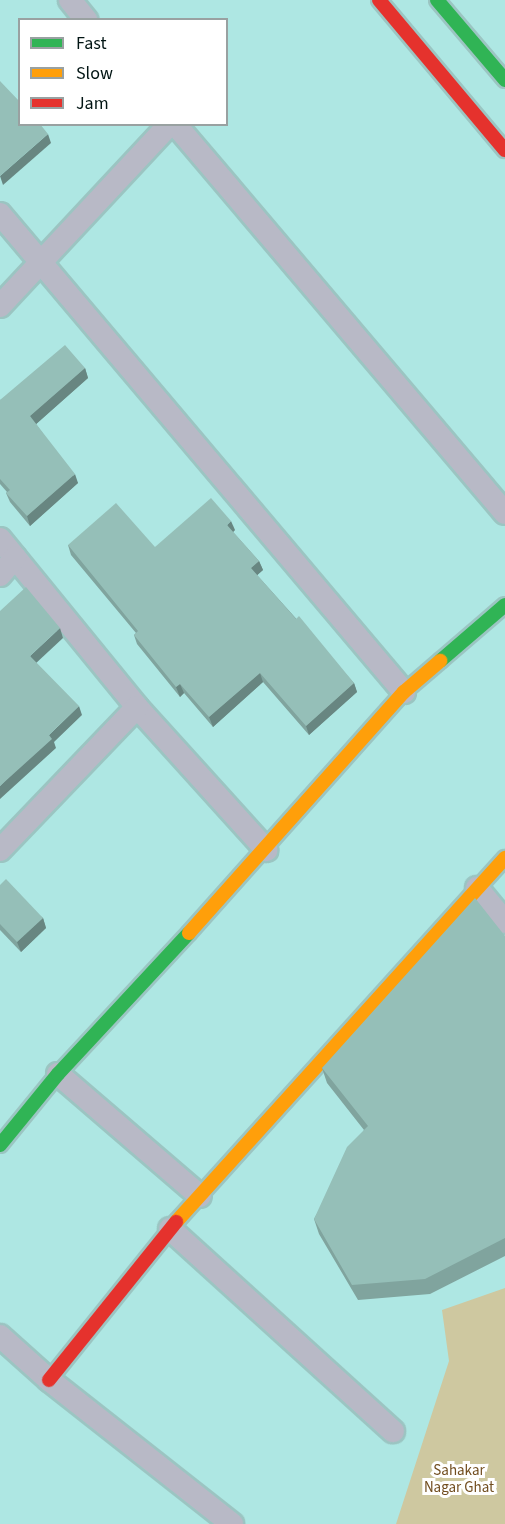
<!DOCTYPE html>
<style>
body{margin:0}
#map{position:relative;width:505px;height:1524px;overflow:hidden;background:#aee7e3;font-family:"Source Sans 3",sans-serif}
div>[style]{position:absolute}
.green>*{inset:0;background:#cec8a0}
.roads{filter:drop-shadow(2px 0 #9bc5c2) drop-shadow(-2px 0 #9bc5c2) drop-shadow(0 2px #9bc5c2) drop-shadow(0 -2px #9bc5c2)}
.street>*{height:22px;margin:-11px;padding:0 11px;transform-origin:11px;border-radius:11px;background:#b8b9c6}
.fast>*{height:14px;margin:-7px;padding:0 7px;transform-origin:7px;border-radius:7px;background:#30b455}
.slow>*{height:14px;margin:-7px;padding:0 7px;transform-origin:7px;border-radius:7px;background:#ff9f0a}
.jam>*{height:14px;margin:-7px;padding:0 7px;transform-origin:7px;border-radius:7px;background:#e5322d}
.wall>*{inset:0;background:#80a49e}
.shaded-wall>*{inset:0;background:#688681}
.building>*{inset:0;background:#95bfb8}
span{translate:-50% -50%;white-space:nowrap;text-align:center;line-height:1.15;-webkit-text-stroke:6px #fff;paint-order:stroke}
.park-label{font-size:15px;color:#724e20}
.legend{position:absolute;left:18px;top:18px;width:210px;height:108px;box-sizing:border-box;background:#fff;border:2px solid #99a1a1;margin:0;padding:8px 10px;list-style:none;font-size:18px;color:#011413}
.legend li{display:flex;align-items:center;gap:12px;height:30px}
.legend b{width:30px;border:2px solid #99a1a1}
</style>
<div id="map">
<div class="green">
<div style="clip-path:polygon(505px 1288px,505px 1524px,396px 1524px,449px 1361px,442px 1310px)"></div>
</div>
<div class="roads">
<div class="street">
<div style="left:70px;top:0;width:26px;rotate:51deg"></div>
<div style="left:175px;top:124px;width:510px;rotate:49.69deg"></div>
<div style="left:0;top:214px;width:626px;rotate:49.8deg"></div>
<div style="left:0;top:306px;width:249px;rotate:-47deg"></div>
<div style="left:0;top:539px;width:217px;rotate:50.8deg"></div>
<div style="left:137px;top:707px;width:193px;rotate:47.9deg"></div>
<div style="left:0;top:575px;width:23px;rotate:-49deg"></div>
<div style="left:0;top:850px;width:198px;rotate:-46.2deg"></div>
<div style="left:477px;top:888px;width:44px;rotate:50.5deg"></div>
<div style="left:58px;top:1074px;width:187px;rotate:40.7deg"></div>
<div style="left:170px;top:1229px;width:301px;rotate:42.2deg"></div>
<div style="left:0;top:1336px;width:66px;rotate:41.9deg"></div>
<div style="left:49px;top:1380px;width:233px;rotate:38.2deg"></div>
</div>
<div class="fast">
<div style="left:437px;top:0;width:105px;rotate:49.6deg"></div>
<div style="left:440px;top:661px;width:86px;rotate:-40.7deg"></div>
<div style="left:0;top:1145px;width:92px;rotate:-50.8deg"></div>
<div style="left:58px;top:1074px;width:192px;rotate:-47.1deg"></div>
</div>
<div class="slow">
<div style="left:189px;top:933px;width:323px;rotate:-48.3deg"></div>
<div style="left:404px;top:692px;width:48px;rotate:-40.7deg"></div>
<div style="left:176px;top:1222px;width:491px;rotate:-47.9deg"></div>
</div>
<div class="jam">
<div style="left:379px;top:0;width:196px;rotate:50deg"></div>
<div style="left:49px;top:1380px;width:203px;rotate:-51.2deg"></div>
</div>
</div>
<div class="wall">
<div style="clip-path:polygon(85px 368px,88px 378px,36px 424px,78px 483px,30px 526px,10px 502px,6px 493px,7px 492px,0 484px,0 400px)"></div>
<div style="clip-path:polygon(235px 530px,233px 532px,259px 561px,263px 570px,257px 575px,354px 683px,357px 692px,309px 735px,263px 682px,213px 727px,184px 693px,180px 697px,137px 644px,134px 635px,136px 633px,71px 555px,68px 545px,155px 547px)"></div>
<div style="clip-path:polygon(0 885px,43px 918px,46px 928px,21px 952px,0 930px)"></div>
<div style="clip-path:polygon(505px 936px,505px 1256px,430px 1294px,358px 1300px,319px 1234px,314px 1219px,364px 1130px,327px 1083px,322px 1068px)"></div>
</div>
<div class="shaded-wall">
<div style="clip-path:polygon(48px 134px,51px 143px,3px 185px,0 176px)"></div>
<div style="clip-path:polygon(85px 368px,88px 378px,34px 426px,30px 416px)"></div>
<div style="clip-path:polygon(75px 474px,78px 483px,30px 526px,27px 516px)"></div>
<div style="clip-path:polygon(231px 521px,235px 530px,231px 534px,227px 525px)"></div>
<div style="clip-path:polygon(259px 561px,263px 570px,254px 578px,251px 568px)"></div>
<div style="clip-path:polygon(60px 628px,63px 638px,34px 665px,30px 656px)"></div>
<div style="clip-path:polygon(260px 673px,263px 682px,213px 727px,209px 717px)"></div>
<div style="clip-path:polygon(354px 683px,357px 692px,309px 735px,306px 726px)"></div>
<div style="clip-path:polygon(180px 684px,184px 693px,180px 697px,176px 687px)"></div>
<div style="clip-path:polygon(79px 706px,82px 715px,54px 742px,56px 748px,0 799px,0 786px,49px 735px)"></div>
<div style="clip-path:polygon(43px 918px,46px 928px,21px 952px,17px 942px)"></div>
</div>
<div class="building">
<div style="clip-path:polygon(0 81px,20px 102px,20px 124px,40px 124px,48px 134px,0 176px)"></div>
<div style="clip-path:polygon(65px 345px,85px 368px,30px 416px,75px 474px,27px 516px,6px 493px,10px 490px,0 479px,0 400px)"></div>
<div style="clip-path:polygon(211px 498px,231px 521px,227px 525px,259px 561px,251px 568px,296px 619px,299px 616px,354px 683px,306px 726px,260px 673px,209px 717px,180px 684px,176px 687px,134px 635px,138px 631px,68px 545px,116px 503px,155px 547px)"></div>
<div style="clip-path:polygon(26px 587px,60px 628px,30px 656px,79px 706px,49px 735px,52px 739px,0 786px,0 611px)"></div>
<div style="clip-path:polygon(6px 879px,43px 918px,17px 942px,0 924px,0 885px)"></div>
<div style="clip-path:polygon(475px 898px,505px 936px,505px 1238px,425px 1279px,352px 1285px,314px 1219px,347px 1147px,368px 1126px,322px 1068px)"></div>
</div>
<div class="park-label">
<span style="left:459px;top:1479px">Sahakar<br>Nagar Ghat</span>
</div>
<ul class="legend">
<li><b style="height:8px;background:#30b455"></b>Fast</li>
<li><b style="height:8px;background:#ff9f0a"></b>Slow</li>
<li><b style="height:8px;background:#e5322d"></b>Jam</li>
</ul>
</div>
